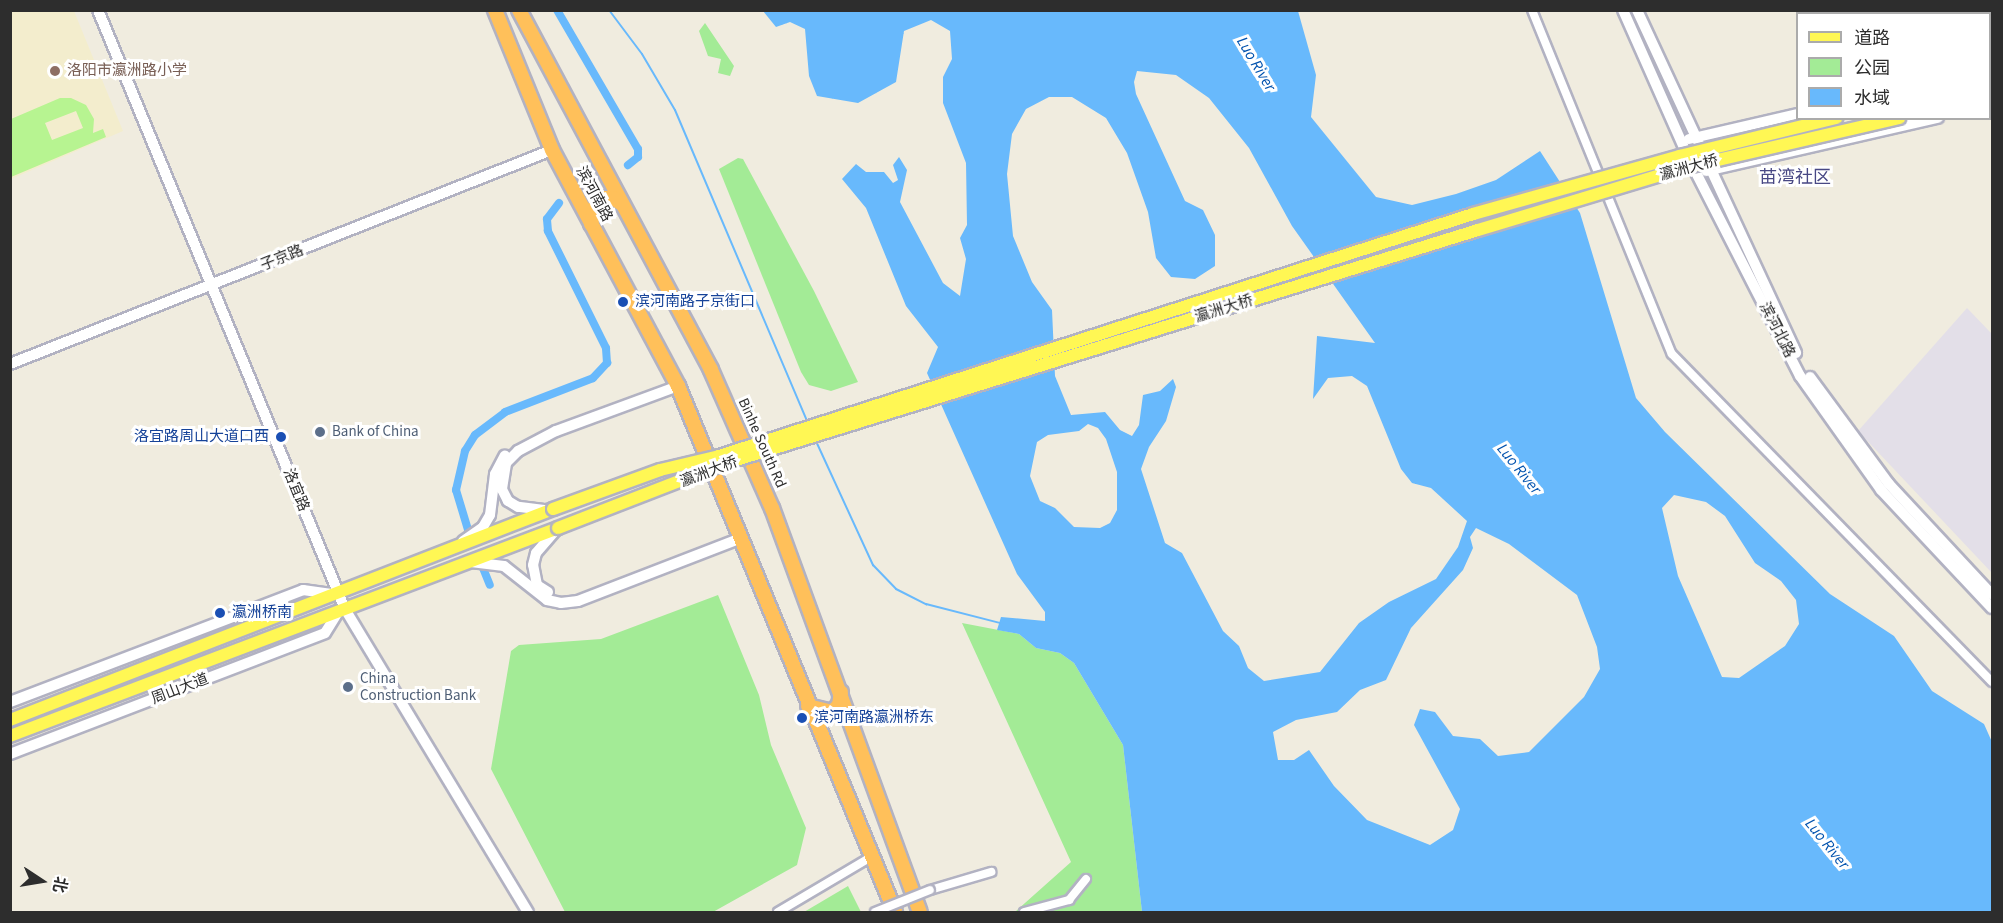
<!DOCTYPE html>
<meta charset="utf-8">
<style>
body{margin:0}
#map{position:relative;width:2003px;height:923px;overflow:hidden;background:#f0ecdf;font-family:"Source Sans 3","Noto Sans SC",sans-serif}
div>[style]{position:absolute}
.industrial>*{inset:0;background:#e3dfe8}
.education>*{inset:0;background:#f3edcd}
.green>*{inset:0;background:#a3eb96}
.pitch>*{inset:0;background:#b7f491}
.water>*{inset:0;background:#68b9fc}
.stream>*{height:2px;margin:-1px;padding:0 1px;transform-origin:1px;border-radius:1px;background:#68b9fc}
.canal>*{height:8px;margin:-4px;padding:0 4px;transform-origin:4px;border-radius:4px;background:#68b9fc}
.roads{filter:drop-shadow(2px 0 #b2b2c2) drop-shadow(-2px 0 #b2b2c2) drop-shadow(0 2px #b2b2c2) drop-shadow(0 -2px #b2b2c2)}
.street>*{height:8px;margin:-4px;padding:0 4px;transform-origin:4px;border-radius:4px;background:#fff}
.secondary>*{height:10px;margin:-5px;padding:0 5px;transform-origin:5px;border-radius:5px;background:#fff}
.primary>*{height:12px;margin:-6px;padding:0 6px;transform-origin:6px;border-radius:6px;background:#fff754}
.highway>*{height:14px;margin:-7px;padding:0 7px;transform-origin:7px;border-radius:7px;background:#ffc05a}
.bridges{filter:drop-shadow(2px 0 #b2b2c2) drop-shadow(-2px 0 #b2b2c2) drop-shadow(0 2px #b2b2c2) drop-shadow(0 -2px #b2b2c2)}
.street-bridge>*{height:8px;margin:-4px;padding:0 4px;transform-origin:4px;border-radius:4px;background:#fff}
.primary-bridge>*{height:12px;margin:-6px;padding:0 6px;transform-origin:6px;border-radius:6px;background:#fff754}
.dots>*{width:16px;height:16px;translate:-50% -50%;box-sizing:border-box;border:3px solid #fff;border-radius:50%}
span{translate:-50% -50%;white-space:nowrap;text-align:center;line-height:1.15;-webkit-text-stroke:6px #fff;paint-order:stroke}
.education-label{font-size:15px;color:#785e54}
.left{translate:0 -50%;text-align:left}
.street-label{font-size:15px;color:#2d2d2d}
.transit-label{font-size:15px;color:#164399}
.right{translate:-100% -50%;text-align:right}
.service-label{font-size:15px;color:#4e5e75}
.water-label{font-size:16px;color:#0052ae;font-style:italic}
.quarter-label{font-size:18px;color:#484884}
.frame{position:absolute;inset:0;border:12px solid #2d2d2d;pointer-events:none}
.legend{position:absolute;left:1796px;top:12px;width:195px;height:108px;box-sizing:border-box;background:#fff;border:2px solid #ababab;margin:0;padding:8px 10px;list-style:none;font-size:18px;color:#2d2d2d}
.legend li{display:flex;align-items:center;gap:12px;height:30px}
.legend b{width:30px;border:2px solid #ababab}
.north{position:absolute;left:12px;top:851px;width:60px;height:60px;-webkit-text-stroke:4px #fff;paint-order:stroke;rotate:102deg;font-size:16px;font-weight:700;line-height:24px;text-align:center;color:#2d2d2d}
.north::after{content:'';display:block;margin:auto;width:21px;height:27px;background:#2d2d2d;clip-path:polygon(50% 0,100% 100%,50% 72%,0 100%)}
</style>
<div id="map">
<div class="industrial">
<div style="clip-path:polygon(1967px 308px,1992px 334px,1992px 573px,1858px 431px)"></div>
</div>
<div class="education">
<div style="clip-path:polygon(11px 11px,74px 11px,123px 131px,11px 179px)"></div>
</div>
<div class="green">
<div style="clip-path:polygon(705px 23px,734px 66px,730px 76px,718px 73px,721px 59px,708px 56px,699px 31px)"></div>
<div style="clip-path:polygon(738px 158px,743px 159px,814px 291px,858px 382px,831px 391px,809px 385px,801px 372px,719px 169px)"></div>
<div style="clip-path:polygon(718px 595px,759px 695px,771px 745px,806px 828px,797px 865px,713px 912px,565px 912px,491px 769px,511px 651px,519px 645px,601px 639px)"></div>
<div style="clip-path:polygon(962px 623px,1019px 634px,1036px 648px,1060px 653px,1074px 663px,1123px 745px,1142px 912px,1015px 912px,1071px 862px)"></div>
<div style="clip-path:polygon(848px 886px,861px 912px,804px 912px)"></div>
</div>
<div class="pitch">
<div style="clip-path:polygon(evenodd,60px 98px,71px 98px,86px 105px,94px 119px,93px 133px,103px 129px,106px 137px,11px 177px,11px 119px,60px 98px,76px 111px,83px 128px,52px 140px,45px 123px,76px 111px)"></div>
</div>
<div class="water">
<div style="clip-path:polygon(evenodd,763px 11px,1298px 11px,1316px 75px,1311px 117px,1376px 197px,1412px 205px,1456px 194px,1496px 180px,1540px 151px,1580px 213px,1636px 398px,1665px 432px,1830px 594px,1894px 636px,1932px 691px,1984px 724px,1992px 742px,1992px 912px,1142px 912px,1123px 745px,1074px 663px,1060px 653px,1036px 648px,1019px 634px,997px 630px,1001px 617px,1045px 621px,1045px 612px,1017px 574px,927px 373px,938px 347px,906px 306px,866px 208px,842px 179px,856px 164px,866px 172px,884px 172px,893px 183px,898px 180px,893px 165px,899px 157px,907px 170px,900px 202px,943px 283px,960px 296px,966px 259px,960px 238px,967px 225px,966px 163px,943px 103px,943px 77px,952px 59px,950px 31px,931px 20px,904px 31px,896px 82px,858px 103px,817px 96px,809px 76px,805px 29px,790px 22px,776px 27px,763px 11px,1137px 71px,1176px 75px,1209px 98px,1249px 148px,1292px 226px,1375px 343px,1317px 336px,1313px 399px,1328px 378px,1352px 376px,1367px 386px,1401px 469px,1412px 483px,1431px 488px,1467px 521px,1458px 547px,1436px 579px,1389px 602px,1359px 623px,1320px 672px,1264px 681px,1248px 668px,1239px 646px,1223px 631px,1182px 553px,1165px 543px,1141px 469px,1149px 447px,1166px 421px,1176px 387px,1173px 379px,1160px 391px,1143px 395px,1139px 425px,1132px 436px,1120px 430px,1105px 412px,1071px 415px,1055px 376px,1052px 310px,1032px 282px,1013px 236px,1007px 174px,1012px 134px,1026px 109px,1049px 97px,1072px 97px,1106px 118px,1127px 153px,1148px 212px,1156px 258px,1171px 277px,1195px 279px,1215px 266px,1215px 235px,1203px 210px,1185px 201px,1136px 94px,1134px 82px,1137px 71px,763px 11px,1088px 424px,1098px 428px,1106px 439px,1117px 472px,1117px 510px,1110px 523px,1100px 528px,1074px 527px,1055px 508px,1040px 501px,1030px 476px,1037px 442px,1048px 435px,1079px 431px,1088px 424px,763px 11px,1674px 495px,1706px 502px,1725px 516px,1755px 563px,1781px 581px,1796px 600px,1799px 624px,1785px 646px,1739px 678px,1722px 677px,1678px 576px,1662px 508px,1674px 495px,763px 11px,1476px 528px,1509px 544px,1577px 595px,1597px 647px,1600px 669px,1584px 697px,1529px 752px,1498px 756px,1480px 739px,1453px 736px,1435px 712px,1420px 709px,1414px 725px,1460px 809px,1453px 830px,1430px 845px,1367px 820px,1334px 786px,1309px 750px,1294px 760px,1278px 760px,1273px 732px,1296px 720px,1337px 712px,1360px 690px,1386px 680px,1411px 628px,1463px 570px,1473px 548px,1470px 537px,1476px 528px)"></div>
</div>
<div class="stream">
<div style="left:609px;top:10px;width:55px;rotate:53.1deg"></div>
<div style="left:642px;top:54px;width:65px;rotate:59.5deg"></div>
<div style="left:675px;top:110px;width:340px;rotate:67deg"></div>
<div style="left:815px;top:439px;width:139px;rotate:65.3deg"></div>
<div style="left:873px;top:565px;width:33px;rotate:46deg"></div>
<div style="left:896px;top:589px;width:34px;rotate:27deg"></div>
<div style="left:926px;top:604px;width:76px;rotate:14.4deg"></div>
</div>
<div class="canal">
<div style="left:557px;top:10px;width:161px;rotate:59.8deg"></div>
<div style="left:638px;top:149px;width:8px;rotate:90deg"></div>
<div style="left:638px;top:157px;width:13px;rotate:141deg"></div>
<div style="left:469px;top:533px;width:45px;rotate:-106.8deg"></div>
<div style="left:456px;top:490px;width:40px;rotate:-77deg"></div>
<div style="left:465px;top:451px;width:19px;rotate:-58deg"></div>
<div style="left:475px;top:435px;width:38px;rotate:-37deg"></div>
<div style="left:505px;top:412px;width:94px;rotate:-21.1deg"></div>
<div style="left:593px;top:378px;width:21px;rotate:-47deg"></div>
<div style="left:607px;top:363px;width:15px;rotate:-94deg"></div>
<div style="left:606px;top:348px;width:131px;rotate:-116.4deg"></div>
<div style="left:548px;top:231px;width:12px;rotate:-95deg"></div>
<div style="left:547px;top:219px;width:20px;rotate:-53deg"></div>
<div style="left:483px;top:568px;width:18px;rotate:68deg"></div>
</div>
<div class="roads">
<div class="street">
<div style="left:1532px;top:10px;width:371px;rotate:67.9deg"></div>
<div style="left:1672px;top:354px;width:458px;rotate:45.7deg"></div>
<div style="left:930px;top:890px;width:64px;rotate:-16.4deg"></div>
<div style="left:778px;top:912px;width:108px;rotate:-30.6deg"></div>
<div style="left:1024px;top:912px;width:47px;rotate:-14.9deg"></div>
<div style="left:1069px;top:900px;width:27px;rotate:-51deg"></div>
</div>
<div class="secondary">
<div style="left:98px;top:10px;width:648px;rotate:67.59deg"></div>
<div style="left:345px;top:609px;width:354px;rotate:58.9deg"></div>
<div style="left:1623px;top:10px;width:163px;rotate:66.1deg"></div>
<div style="left:1689px;top:159px;width:244px;rotate:62.9deg"></div>
<div style="left:1800px;top:376px;width:140px;rotate:54.6deg"></div>
<div style="left:1881px;top:490px;width:162px;rotate:46.8deg"></div>
<div style="left:1637px;top:10px;width:378px;rotate:65.1deg"></div>
<div style="left:1990px;top:72px;width:2px;rotate:-27deg"></div>
<div style="left:1990px;top:107px;width:2px;rotate:-27deg"></div>
<div style="left:1689px;top:139px;width:112px;rotate:-12.9deg"></div>
<div style="left:1706px;top:171px;width:238px;rotate:-12.9deg"></div>
<div style="left:10px;top:364px;width:583px;rotate:-21.55deg"></div>
<div style="left:1810px;top:377px;width:133px;rotate:53.6deg"></div>
<div style="left:1889px;top:484px;width:151px;rotate:47.1deg"></div>
<div style="left:544px;top:510px;width:26px;rotate:-173deg"></div>
<div style="left:518px;top:507px;width:12px;rotate:-149deg"></div>
<div style="left:508px;top:501px;width:13px;rotate:-117deg"></div>
<div style="left:502px;top:489px;width:26px;rotate:-81deg"></div>
<div style="left:506px;top:463px;width:17px;rotate:-45deg"></div>
<div style="left:518px;top:451px;width:43px;rotate:-27.8deg"></div>
<div style="left:556px;top:431px;width:130px;rotate:-20.2deg"></div>
<div style="left:463px;top:541px;width:24px;rotate:-35deg"></div>
<div style="left:483px;top:527px;width:14px;rotate:-60deg"></div>
<div style="left:490px;top:515px;width:41px;rotate:-83deg"></div>
<div style="left:495px;top:474px;width:21px;rotate:-62deg"></div>
<div style="left:471px;top:562px;width:33px;rotate:7deg"></div>
<div style="left:504px;top:566px;width:55px;rotate:38.3deg"></div>
<div style="left:547px;top:600px;width:14px;rotate:12deg"></div>
<div style="left:561px;top:603px;width:17px;rotate:-7deg"></div>
<div style="left:578px;top:601px;width:173px;rotate:-21.1deg"></div>
<div style="left:548px;top:592px;width:13px;rotate:-148deg"></div>
<div style="left:537px;top:585px;width:20px;rotate:-101deg"></div>
<div style="left:533px;top:565px;width:12px;rotate:-76deg"></div>
<div style="left:536px;top:553px;width:33px;rotate:-49deg"></div>
<div style="left:10px;top:702px;width:314px;rotate:-20.9deg"></div>
<div style="left:303px;top:590px;width:27px;rotate:8deg"></div>
<div style="left:10px;top:754px;width:337px;rotate:-21deg"></div>
<div style="left:325px;top:633px;width:26px;rotate:-58deg"></div>
</div>
<div class="primary">
<div style="left:1990px;top:81px;width:2px"></div>
<div style="left:1990px;top:98px;width:2px;rotate:-27deg"></div>
<div style="left:10px;top:720px;width:583px;rotate:-21.24deg"></div>
<div style="left:10px;top:736px;width:586px;rotate:-20.78deg"></div>
</div>
<div class="highway">
<div style="left:495px;top:10px;width:151px;rotate:67.8deg"></div>
<div style="left:552px;top:150px;width:268px;rotate:61.9deg"></div>
<div style="left:678px;top:386px;width:569px;rotate:67.58deg"></div>
<div style="left:519px;top:10px;width:408px;rotate:61.9deg"></div>
<div style="left:711px;top:370px;width:151px;rotate:66.2deg"></div>
<div style="left:772px;top:508px;width:430px;rotate:69.9deg"></div>
<div style="left:591px;top:224px;width:27px;rotate:-77deg"></div>
<div style="left:597px;top:198px;width:16px"></div>
<div style="left:613px;top:198px;width:11px;rotate:34deg"></div>
<div style="left:808px;top:706px;width:25px;rotate:14deg"></div>
<div style="left:832px;top:712px;width:10px;rotate:-45deg"></div>
<div style="left:839px;top:705px;width:13px;rotate:-81deg"></div>
</div>
</div>
<div class="bridges">
<div class="street-bridge">
<div style="left:875px;top:912px;width:59px;rotate:-21.8deg"></div>
</div>
<div class="primary-bridge">
<div style="left:553px;top:509px;width:114px;rotate:-20deg"></div>
<div style="left:660px;top:470px;width:61px;rotate:-13.3deg"></div>
<div style="left:719px;top:456px;width:792px;rotate:-17.79deg"></div>
<div style="left:1473px;top:214px;width:215px;rotate:-15.7deg"></div>
<div style="left:1680px;top:156px;width:161px;rotate:-13.7deg"></div>
<div style="left:558px;top:528px;width:177px;rotate:-21.2deg"></div>
<div style="left:723px;top:464px;width:790px;rotate:-17.22deg"></div>
<div style="left:1478px;top:230px;width:214px;rotate:-16.8deg"></div>
<div style="left:1683px;top:168px;width:222px;rotate:-13deg"></div>
</div>
</div>
<div class="dots">
<div style="left:55px;top:71px;background:#8d6e63"></div>
<div style="left:623px;top:302px;background:#1a4fb4"></div>
<div style="left:320px;top:432px;background:#5c6f8a"></div>
<div style="left:281px;top:437px;background:#1a4fb4"></div>
<div style="left:220px;top:613px;background:#1a4fb4"></div>
<div style="left:348px;top:687px;background:#5c6f8a"></div>
<div style="left:802px;top:718px;background:#1a4fb4"></div>
</div>
<div class="education-label">
<span class="left" style="left:67px;top:71px">洛阳市瀛洲路小学</span>
</div>
<div class="street-label">
<span style="left:1689px;top:168px;rotate:-15deg">瀛洲大桥</span>
<span style="left:594px;top:194px;rotate:62deg">滨河南路</span>
<span style="left:282px;top:258px;rotate:-22deg">子京路</span>
<span style="left:1224px;top:309px;rotate:-17deg">瀛洲大桥</span>
<span style="left:1777px;top:330px;rotate:63deg">滨河北路</span>
<span style="left:762px;top:443px;rotate:66deg">Binhe South Rd</span>
<span style="left:709px;top:472px;rotate:-21deg">瀛洲大桥</span>
<span style="left:296px;top:490px;rotate:68deg">洛宜路</span>
<span style="left:180px;top:689px;rotate:-21deg">周山大道</span>
</div>
<div class="transit-label">
<span class="left" style="left:635px;top:302px">滨河南路子京街口</span>
<span class="right" style="left:269px;top:437px">洛宜路周山大道口西</span>
<span class="left" style="left:232px;top:613px">瀛洲桥南</span>
<span class="left" style="left:814px;top:718px">滨河南路瀛洲桥东</span>
</div>
<div class="service-label">
<span class="left" style="left:332px;top:432px">Bank of China</span>
<span class="left" style="left:360px;top:687px">China<br>Construction Bank</span>
</div>
<div class="water-label">
<span style="left:1256px;top:64px;rotate:59deg">Luo River</span>
<span style="left:1519px;top:469px;rotate:51deg">Luo River</span>
<span style="left:1827px;top:844px;rotate:51deg">Luo River</span>
</div>
<div class="quarter-label">
<span style="left:1795px;top:178px">苗湾社区</span>
</div>
<div class="frame"></div>
<ul class="legend">
<li><b style="height:8px;background:#fff754"></b>道路</li>
<li><b style="height:16px;background:#a3eb96"></b>公园</li>
<li><b style="height:16px;background:#68b9fc"></b>水域</li>
</ul>
<div class="north">北</div>
</div>
